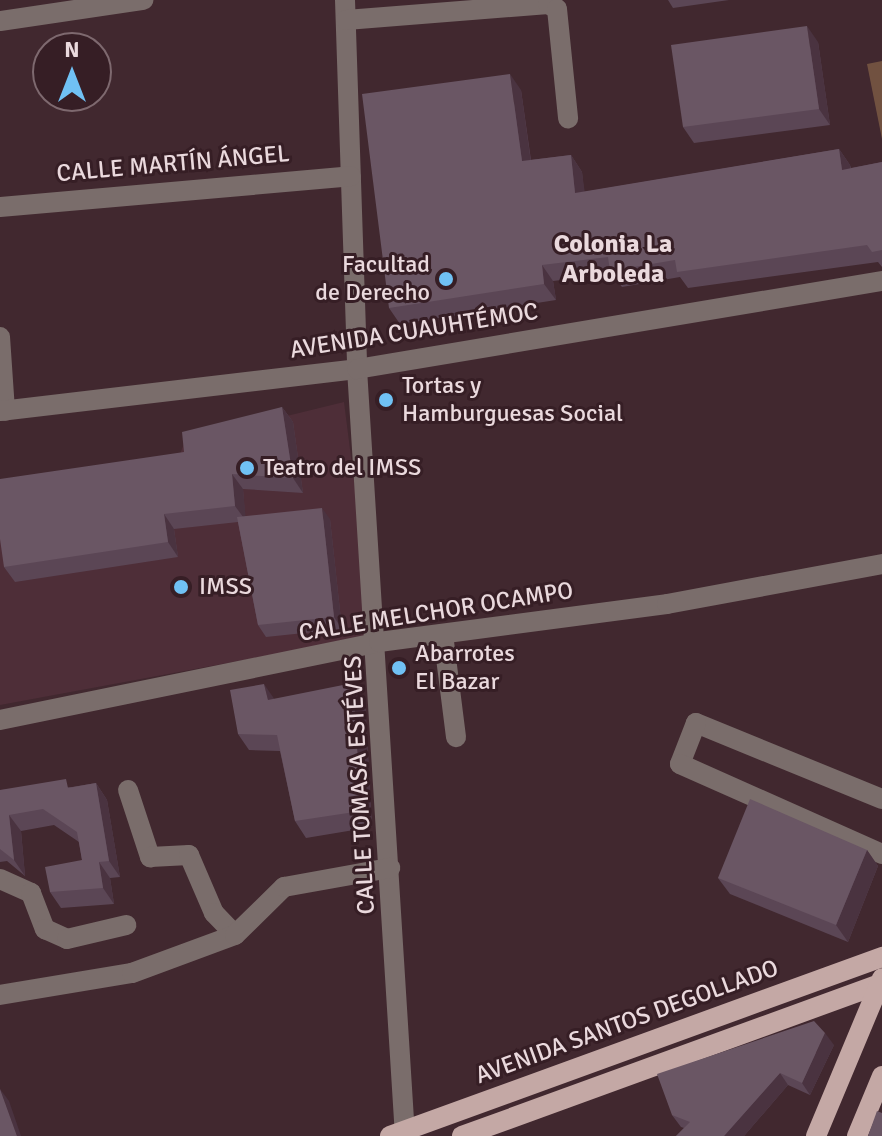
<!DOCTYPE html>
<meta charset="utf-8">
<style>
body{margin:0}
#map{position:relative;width:882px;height:1136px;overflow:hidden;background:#41282f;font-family:Signika,sans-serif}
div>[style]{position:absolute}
.built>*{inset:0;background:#4e2e38}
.green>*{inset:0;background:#715140}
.minor>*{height:20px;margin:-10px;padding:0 10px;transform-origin:10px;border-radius:10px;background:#7a6d6b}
.major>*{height:20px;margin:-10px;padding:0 10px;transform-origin:10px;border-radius:10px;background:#c4a8a5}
.wall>*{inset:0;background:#5b4655}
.shaded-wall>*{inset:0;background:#4a3340}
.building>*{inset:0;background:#6a5664}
.dots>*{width:22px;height:22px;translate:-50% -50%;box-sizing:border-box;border:4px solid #361e25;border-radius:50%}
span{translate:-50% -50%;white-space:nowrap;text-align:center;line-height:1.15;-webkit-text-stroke:6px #361e25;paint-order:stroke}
.street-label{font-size:24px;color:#ead9dd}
.poi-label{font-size:24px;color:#ead9dd}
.right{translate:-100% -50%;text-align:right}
.left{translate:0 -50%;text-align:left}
.neighbourhood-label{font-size:26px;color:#ead9dd;font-weight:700}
.north{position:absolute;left:32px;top:32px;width:80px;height:80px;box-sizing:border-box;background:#361e25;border:2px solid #7e696f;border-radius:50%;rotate:0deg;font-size:22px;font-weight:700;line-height:32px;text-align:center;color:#ead9dd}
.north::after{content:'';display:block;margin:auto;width:28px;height:36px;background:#70c1f4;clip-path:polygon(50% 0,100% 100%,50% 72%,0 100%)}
</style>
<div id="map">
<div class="built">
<div style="clip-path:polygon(344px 402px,361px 536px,363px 638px,0 705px,0 492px,177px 462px,185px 441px)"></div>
</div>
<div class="green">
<div style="clip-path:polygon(882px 61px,882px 139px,867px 64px)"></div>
</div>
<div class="minor">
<div style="left:345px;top:0;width:369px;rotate:88.1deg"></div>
<div style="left:357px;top:369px;width:769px;rotate:86.42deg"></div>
<div style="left:346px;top:20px;width:203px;rotate:-4.5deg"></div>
<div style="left:548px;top:4px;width:10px;rotate:29deg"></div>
<div style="left:557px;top:9px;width:110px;rotate:84.2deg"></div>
<div style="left:0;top:21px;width:145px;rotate:-8.4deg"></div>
<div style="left:0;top:207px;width:352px;rotate:-5deg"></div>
<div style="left:0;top:337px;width:74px;rotate:86.1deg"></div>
<div style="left:0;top:411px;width:359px;rotate:-6.7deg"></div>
<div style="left:357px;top:369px;width:532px;rotate:-9.52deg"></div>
<div style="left:443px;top:634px;width:104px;rotate:82.8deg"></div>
<div style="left:0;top:720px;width:387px;rotate:-11.6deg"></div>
<div style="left:379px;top:642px;width:290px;rotate:-7.5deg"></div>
<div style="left:667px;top:604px;width:219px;rotate:-10.5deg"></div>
<div style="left:128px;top:790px;width:71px;rotate:71.8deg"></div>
<div style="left:150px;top:857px;width:39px;rotate:-3deg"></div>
<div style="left:189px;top:855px;width:63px;rotate:66.7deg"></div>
<div style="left:214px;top:913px;width:30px;rotate:46deg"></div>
<div style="left:882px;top:799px;width:201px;rotate:-157.8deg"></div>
<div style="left:696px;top:723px;width:44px;rotate:111.3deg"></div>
<div style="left:680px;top:764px;width:221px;rotate:24deg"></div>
<div style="left:0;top:879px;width:34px;rotate:24deg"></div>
<div style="left:31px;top:893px;width:39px;rotate:69deg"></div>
<div style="left:45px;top:929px;width:24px;rotate:24deg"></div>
<div style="left:67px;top:939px;width:61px;rotate:-13.3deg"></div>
<div style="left:0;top:995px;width:134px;rotate:-9.5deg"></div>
<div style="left:132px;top:973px;width:110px;rotate:-20.3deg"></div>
<div style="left:235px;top:935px;width:69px;rotate:-44.4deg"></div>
<div style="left:284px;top:887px;width:108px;rotate:-10.2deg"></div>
</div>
<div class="major">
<div style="left:390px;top:1136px;width:524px;rotate:-19.99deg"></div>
<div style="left:462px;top:1136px;width:447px;rotate:-20deg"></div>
<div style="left:816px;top:1136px;width:171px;rotate:-67.3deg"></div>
<div style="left:857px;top:1136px;width:65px;rotate:-67.4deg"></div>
</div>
<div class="wall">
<div style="clip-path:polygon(668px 0,729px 0,673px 8px)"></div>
<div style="clip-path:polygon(818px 42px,830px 125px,694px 143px,683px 127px)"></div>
<div style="clip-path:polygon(521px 90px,531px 160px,571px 155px,582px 172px,584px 192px,839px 149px,850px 165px,851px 168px,882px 162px,882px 267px,878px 262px,688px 288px,680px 277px,622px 287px,612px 274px,553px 281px,556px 300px,400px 324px,389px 308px)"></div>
<div style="clip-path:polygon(282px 407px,293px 422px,303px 493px,243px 489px,245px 516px,330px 519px,342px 629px,266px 637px,258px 625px,238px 522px,174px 529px,178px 557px,15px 582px,4px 567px,184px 452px)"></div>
<div style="clip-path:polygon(274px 699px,365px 700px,372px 827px,306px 838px,295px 821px,280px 751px,249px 750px,238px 734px)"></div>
<div style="clip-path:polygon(96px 783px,107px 800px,120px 877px,110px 878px,114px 904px,61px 908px,50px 892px,82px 860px,79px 842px,54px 825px,21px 831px,25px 876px,7px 861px,0 862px,0 790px,72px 787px)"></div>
<div style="clip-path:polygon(867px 850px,878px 866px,848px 942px,730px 894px,718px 878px)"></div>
<div style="clip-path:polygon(834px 1045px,810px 1095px,788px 1085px,744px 1136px,676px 1136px,684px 1128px,681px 1127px,672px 1115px)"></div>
</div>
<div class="shaded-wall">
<div style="clip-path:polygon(807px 26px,818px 42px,830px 125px,819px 109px)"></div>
<div style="clip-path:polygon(510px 74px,521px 90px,533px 177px,522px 161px)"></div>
<div style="clip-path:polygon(839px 149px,850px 165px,853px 186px,842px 170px)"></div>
<div style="clip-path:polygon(571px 155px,582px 172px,587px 209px,575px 193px)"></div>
<div style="clip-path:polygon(542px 265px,553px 281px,556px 300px,544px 284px)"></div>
<div style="clip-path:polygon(282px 407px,293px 422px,303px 493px,293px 478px)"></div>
<div style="clip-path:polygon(232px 474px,243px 489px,246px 521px,235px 506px)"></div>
<div style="clip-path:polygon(322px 508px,330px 519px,342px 629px,334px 617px)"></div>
<div style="clip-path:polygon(164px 514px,174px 529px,178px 557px,168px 542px)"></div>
<div style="clip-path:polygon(353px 683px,365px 700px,372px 827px,361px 811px)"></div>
<div style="clip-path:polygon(264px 684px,275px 700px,268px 700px)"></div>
<div style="clip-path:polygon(96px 783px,107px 800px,120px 877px,109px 861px)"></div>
<div style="clip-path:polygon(9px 815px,21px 831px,25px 876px,14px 860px)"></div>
<div style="clip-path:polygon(867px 850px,878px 866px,848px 942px,836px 925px)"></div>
<div style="clip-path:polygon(99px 862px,110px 878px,114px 904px,103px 888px)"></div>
<div style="clip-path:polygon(825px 1033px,834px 1045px,810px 1095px,802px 1083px)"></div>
<div style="clip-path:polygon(780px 1073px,788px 1085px,744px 1136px,724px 1136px)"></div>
<div style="clip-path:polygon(0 1089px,9px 1101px,21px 1136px,17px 1136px)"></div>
</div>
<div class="building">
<div style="clip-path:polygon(807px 26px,819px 109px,683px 127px,671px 45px)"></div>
<div style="clip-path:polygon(510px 74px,522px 161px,571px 155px,575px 193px,839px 149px,842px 170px,882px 162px,882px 250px,872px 252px,867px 245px,677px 272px,675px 260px,610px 271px,608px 257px,542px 265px,544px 284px,389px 308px,362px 94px)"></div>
<div style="clip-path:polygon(282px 407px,293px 478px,232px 474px,235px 506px,164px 514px,168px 542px,4px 567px,0 539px,0 479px,184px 452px,182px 432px)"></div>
<div style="clip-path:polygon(322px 508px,334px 617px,258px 625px,237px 517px)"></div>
<div style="clip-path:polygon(353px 683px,361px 811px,295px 821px,277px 735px,238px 734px,230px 690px,264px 684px,268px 700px)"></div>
<div style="clip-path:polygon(66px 779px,68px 788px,96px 783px,109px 861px,99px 862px,103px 888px,50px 892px,45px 867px,82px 860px,77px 832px,43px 809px,9px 815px,14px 860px,0 849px,0 790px)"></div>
<div style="clip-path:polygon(750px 799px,867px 850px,836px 925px,718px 878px)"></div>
<div style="clip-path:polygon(814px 1021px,825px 1033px,802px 1083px,780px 1073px,724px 1136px,676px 1136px,690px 1122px,672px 1115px,657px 1074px)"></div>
<div style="clip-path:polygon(0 1089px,17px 1136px,0 1136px)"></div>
<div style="clip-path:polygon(877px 1111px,882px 1113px,882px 1136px,868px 1136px)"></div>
</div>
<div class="dots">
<div style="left:446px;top:279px;background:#70c1f4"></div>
<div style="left:386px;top:400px;background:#70c1f4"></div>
<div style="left:247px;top:468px;background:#70c1f4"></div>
<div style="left:181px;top:587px;background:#70c1f4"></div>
<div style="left:399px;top:668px;background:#70c1f4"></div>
</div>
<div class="street-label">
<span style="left:173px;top:164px;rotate:-5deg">CALLE MARTÍN ÁNGEL</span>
<span style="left:414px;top:331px;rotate:-9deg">AVENIDA CUAUHTÉMOC</span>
<span style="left:436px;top:612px;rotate:-9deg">CALLE MELCHOR OCAMPO</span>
<span style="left:360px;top:785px;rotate:-93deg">CALLE TOMASA ESTÉVES</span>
<span style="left:627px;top:1022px;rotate:-20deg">AVENIDA SANTOS DEGOLLADO</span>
</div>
<div class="poi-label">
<span class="right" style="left:430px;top:279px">Facultad<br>de Derecho</span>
<span class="left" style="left:402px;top:400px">Tortas y<br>Hamburguesas Social</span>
<span class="left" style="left:263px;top:468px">Teatro del IMSS</span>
<span class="left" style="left:199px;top:587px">IMSS</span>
<span class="left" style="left:415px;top:668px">Abarrotes<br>El Bazar</span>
</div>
<div class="neighbourhood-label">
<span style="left:613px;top:260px">Colonia La<br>Arboleda</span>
</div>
<div class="north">N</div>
</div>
